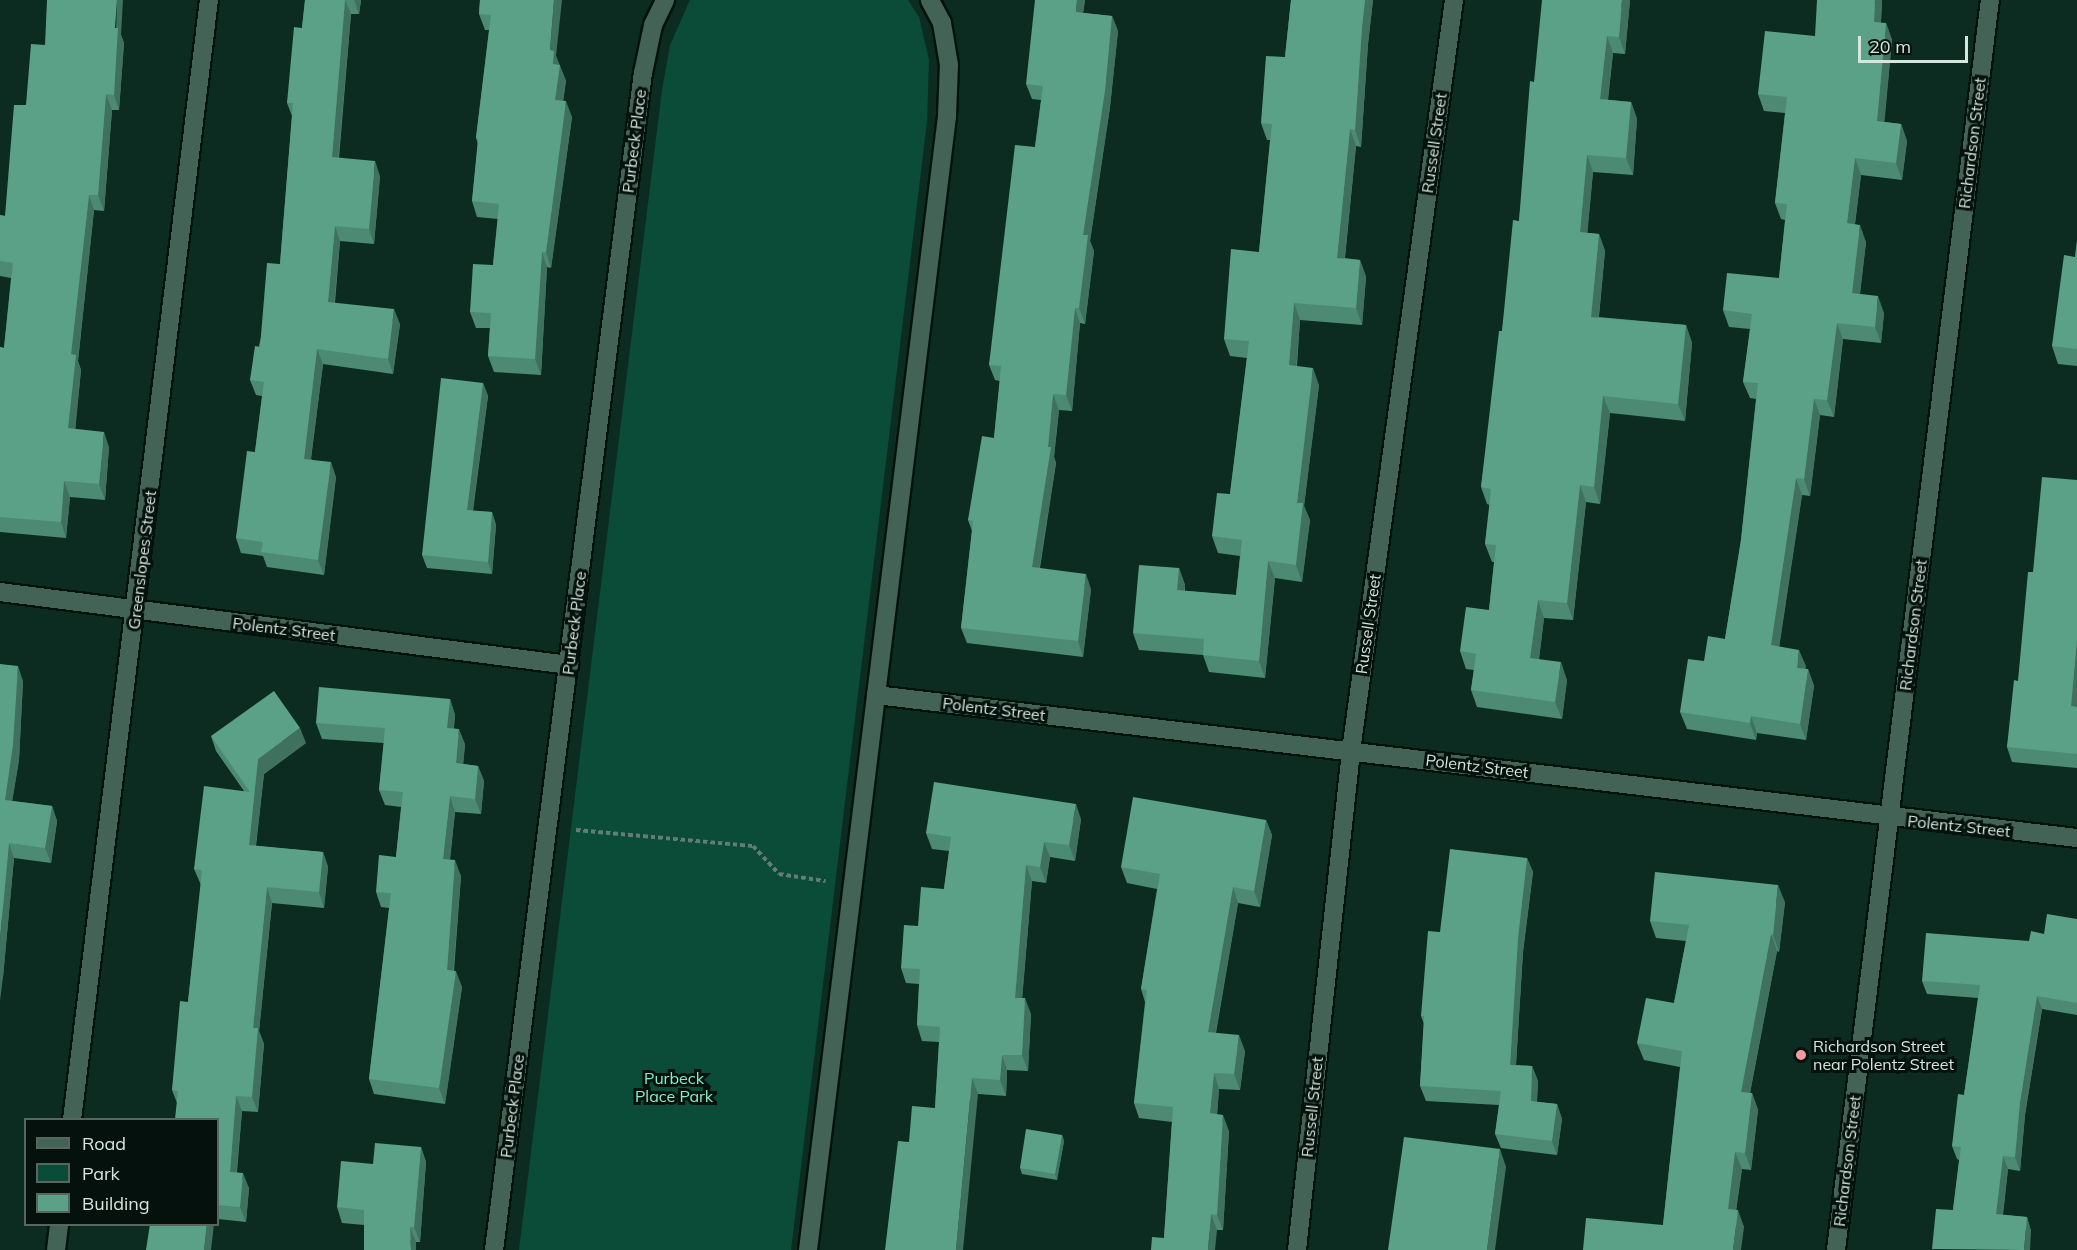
<!DOCTYPE html>
<style>
body{margin:0}
#map{position:relative;width:2077px;height:1250px;overflow:hidden;background:#0c2c21;font-family:Mulish,sans-serif}
div>[style]{position:absolute}
.green>*{inset:0;background:#0b4c39}
.path>*{height:4px;margin-top:-2px;transform-origin:0;background:repeating-linear-gradient(90deg,#637d73 0 4.5px,transparent 0 7.5px)}
.roads{filter:drop-shadow(2px 0 #00130b) drop-shadow(-2px 0 #00130b) drop-shadow(0 2px #00130b) drop-shadow(0 -2px #00130b)}
.street>*{height:18px;margin:-9px;padding:0 9px;transform-origin:9px;border-radius:9px;background:#436357}
.secondary>*{height:18px;margin:-9px;padding:0 9px;transform-origin:9px;border-radius:9px;background:#436357}
.wall>*{inset:0;background:#4d8a74}
.shaded-wall>*{inset:0;background:#3f715e}
.building>*{inset:0;background:#5aa187}
.dots>*{width:16px;height:16px;translate:-50% -50%;box-sizing:border-box;border:3px solid #05110c;border-radius:50%}
span{translate:-50% -50%;white-space:nowrap;text-align:center;line-height:1.15;-webkit-text-stroke:6px #05110c;paint-order:stroke}
.street-label{font-size:16px;color:#d4e6de}
.poi-label{font-size:16px;color:#d4e6de}
.left{translate:0 -50%;text-align:left}
.park-label{font-size:16px;color:#86efca}
.legend{position:absolute;left:24px;top:1118px;width:195px;height:108px;box-sizing:border-box;background:#05110c;border:2px solid #586660;margin:0;padding:8px 10px;list-style:none;font-size:18px;color:#d4e6de}
.legend li{display:flex;align-items:center;gap:12px;height:30px}
.legend b{width:30px;border:2px solid #586660}
.scale{position:absolute;left:1858px;top:36px;width:110px;height:27px;box-sizing:border-box;border:3px solid #d4e6de;border-top:0;padding-left:8px;font-size:18px;line-height:21px;white-space:nowrap;color:#d4e6de;-webkit-text-stroke:4px #05110c;paint-order:stroke}
</style>
<div id="map">
<div class="green">
<div style="clip-path:polygon(690px 0,908px 0,919px 17px,929px 60px,927px 121px,791px 1250px,519px 1250px,662px 90px,670px 45px)"></div>
</div>
<div class="path">
<div style="left:576px;top:830px;width:178px;rotate:5.2deg"></div>
<div style="left:753px;top:846px;width:38px;rotate:47deg"></div>
<div style="left:779px;top:874px;width:47px;rotate:8.7deg"></div>
</div>
<div class="roads">
<div class="street">
<div style="left:0;top:592px;width:574px;rotate:7.31deg"></div>
<div style="left:876px;top:695px;width:1209px;rotate:6.79deg"></div>
<div style="left:494px;top:1250px;width:1186px;rotate:-82.79deg"></div>
<div style="left:643px;top:73px;width:49px;rotate:-78.2deg"></div>
<div style="left:653px;top:25px;width:28px;rotate:-64deg"></div>
<div style="left:808px;top:1250px;width:1142px;rotate:-83.01deg"></div>
<div style="left:947px;top:116px;width:51px;rotate:-87.8deg"></div>
<div style="left:949px;top:65px;width:43px;rotate:-99.5deg"></div>
<div style="left:942px;top:23px;width:26px;rotate:-118deg"></div>
<div style="left:1297px;top:1250px;width:502px;rotate:-83.82deg"></div>
<div style="left:1351px;top:751px;width:758px;rotate:-82.19deg"></div>
<div style="left:1836px;top:1250px;width:1259px;rotate:-82.98deg"></div>
</div>
<div class="secondary">
<div style="left:72px;top:1120px;width:1128px;rotate:-83.03deg"></div>
<div style="left:56px;top:1250px;width:26px;rotate:-83deg"></div>
</div>
</div>
<div class="wall">
<div style="clip-path:polygon(305px 0,361px 0,359px 14px,351px 14px,339px 158px,380px 176px,374px 244px,340px 241px,335px 303px,400px 324px,393px 374px,323px 364px,311px 459px,336px 477px,324px 575px,267px 567px,263px 556px,241px 553px,236px 538px,255px 452px,262px 396px,256px 395px,250px 380px,280px 264px,292px 116px,287px 103px,302px 28px)"></div>
<div style="clip-path:polygon(480px 0,556px 56px,566px 81px,563px 101px,572px 117px,551px 268px,547px 267px,541px 375px,494px 372px,488px 356px,490px 328px,476px 328px,470px 312px,493px 265px,498px 219px,477px 217px,472px 201px,478px 144px,476px 138px,489px 30px,485px 30px,479px 14px)"></div>
<div style="clip-path:polygon(1085px 0,1083px 13px,1112px 16px,1118px 31px,1110px 107px,1090px 241px,1094px 251px,1085px 324px,1080px 323px,1072px 411px,1059px 410px,1054px 457px,1056px 463px,1040px 568px,1091px 589px,1083px 657px,967px 643px,961px 628px,972px 531px,968px 520px,994px 438px,1000px 381px,995px 380px,989px 365px,1035px 147px,1041px 100px,1032px 99px,1026px 84px)"></div>
<div style="clip-path:polygon(1291px 0,1373px 0,1368px 44px,1361px 147px,1356px 146px,1345px 258px,1360px 260px,1366px 277px,1362px 325px,1300px 320px,1297px 366px,1319px 385px,1304px 506px,1310px 520px,1302px 582px,1275px 578px,1265px 678px,1209px 672px,1203px 655px,1139px 650px,1133px 633px,1179px 568px,1185px 585px,1185px 591px,1236px 595px,1240px 556px,1218px 553px,1212px 536px,1230px 494px,1247px 358px,1230px 356px,1224px 339px,1259px 252px,1270px 140px,1267px 140px,1261px 123px,1285px 57px)"></div>
<div style="clip-path:polygon(1630px 0,1625px 54px,1613px 53px,1608px 100px,1631px 102px,1637px 119px,1633px 175px,1593px 172px,1587px 233px,1599px 234px,1605px 251px,1599px 317px,1686px 325px,1692px 343px,1685px 421px,1610px 413px,1600px 504px,1586px 502px,1573px 620px,1544px 618px,1539px 659px,1567px 680px,1562px 719px,1477px 707px,1471px 690px,1474px 670px,1466px 669px,1460px 651px,1489px 610px,1494px 562px,1492px 562px,1485px 544px,1490px 505px,1487px 504px,1481px 487px,1502px 331px,1519px 221px,1534px 82px)"></div>
<div style="clip-path:polygon(1882px 0,1881px 23px,1886px 23px,1892px 40px,1884px 122px,1901px 124px,1907px 141px,1902px 180px,1861px 175px,1855px 224px,1866px 242px,1860px 294px,1884px 313px,1881px 343px,1843px 339px,1834px 417px,1820px 415px,1810px 496px,1802px 495px,1779px 647px,1806px 666px,1805px 669px,1808px 669px,1814px 686px,1806px 740px,1757px 733px,1756px 740px,1687px 729px,1680px 712px,1704px 661px,1725px 639px,1741px 540px,1756px 399px,1750px 398px,1743px 382px,1750px 329px,1729px 327px,1723px 310px,1779px 278px,1785px 220px,1781px 219px,1775px 203px,1785px 113px,1764px 111px,1758px 94px,1815px 36px)"></div>
<div style="clip-path:polygon(121px 35px,124px 43px,119px 110px,112px 110px,104px 211px,94px 210px,78px 361px,81px 370px,75px 429px,109px 447px,105px 500px,70px 497px,66px 538px,0 532px,0 347px,4px 348px,11px 278px,0 276px,0 215px,5px 216px,26px 105px,45px 45px)"></div>
<div style="clip-path:polygon(2077px 241px,2077px 366px,2058px 364px,2052px 346px,2075px 257px)"></div>
<div style="clip-path:polygon(483px 383px,488px 396px,473px 511px,492px 512px,496px 525px,492px 574px,427px 568px,422px 555px)"></div>
<div style="clip-path:polygon(2077px 480px,2077px 768px,2012px 762px,2007px 747px,2018px 681px,2033px 572px)"></div>
<div style="clip-path:polygon(0 664px,23px 681px,19px 760px,12px 801px,52px 806px,57px 821px,51px 863px,14px 858px,3px 977px)"></div>
<div style="clip-path:polygon(450px 699px,455px 715px,454px 728px,465px 744px,463px 764px,478px 766px,484px 781px,481px 814px,455px 812px,450px 860px,461px 876px,454px 971px,462px 987px,445px 1104px,374px 1094px,369px 1079px,389px 908px,381px 907px,376px 892px,396px 857px,401px 807px,385px 805px,379px 790px,384px 743px,322px 739px,316px 723px)"></div>
<div style="clip-path:polygon(211px 736px,306px 743px,264px 774px,256px 846px,323px 852px,328px 867px,324px 908px,272px 903px,259px 1031px,264px 1044px,258px 1112px,242px 1111px,237px 1172px,249px 1188px,246px 1222px,218px 1219px,218px 1119px,177px 1103px,172px 1090px,188px 1002px,201px 885px,194px 869px,244px 791px,216px 751px)"></div>
<div style="clip-path:polygon(1081px 819px,1075px 861px,1050px 857px,1046px 883px,1032px 881px,1022px 998px,1031px 1014px,1028px 1071px,1007px 1070px,1006px 1096px,978px 1094px,909px 1142px,935px 1108px,939px 1042px,922px 1041px,917px 1025px,919px 984px,906px 983px,901px 968px,918px 926px,944px 889px,949px 851px,932px 849px,926px 833px)"></div>
<div style="clip-path:polygon(1266px 820px,1272px 835px,1260px 907px,1238px 903px,1216px 1033px,1245px 1051px,1240px 1090px,1219px 1089px,1217px 1114px,1229px 1131px,1223px 1230px,1217px 1230px,1164px 1238px,1172px 1122px,1139px 1118px,1134px 1103px,1145px 1002px,1141px 989px,1157px 889px,1127px 883px,1121px 867px)"></div>
<div style="clip-path:polygon(1527px 858px,1533px 872px,1523px 952px,1516px 1065px,1532px 1066px,1538px 1081px,1537px 1102px,1557px 1104px,1562px 1119px,1557px 1155px,1501px 1148px,1495px 1134px,1499px 1105px,1426px 1101px,1420px 1086px,1424px 1024px,1421px 1016px,1440px 932px)"></div>
<div style="clip-path:polygon(1785px 902px,1779px 952px,1777px 951px,1750px 1093px,1752px 1093px,1758px 1110px,1751px 1170px,1742px 1169px,1736px 1210px,1744px 1227px,1663px 1225px,1680px 1067px,1644px 1060px,1637px 1043px,1674px 1003px,1686px 941px,1656px 938px,1650px 921px)"></div>
<div style="clip-path:polygon(2077px 919px,2077px 1015px,2042px 1009px,2025px 1115px,2020px 1171px,2008px 1169px,2003px 1215px,2027px 1217px,2031px 1231px,1953px 1210px,1959px 1160px,1957px 1159px,1952px 1146px,1964px 1095px,1978px 998px,1927px 994px,1922px 981px,2029px 941px)"></div>
<div style="clip-path:polygon(1062px 1135px,1064px 1141px,1057px 1180px,1022px 1174px,1020px 1168px)"></div>
<div style="clip-path:polygon(421px 1147px,426px 1162px,420px 1242px,416px 1242px,364px 1225px,342px 1223px,337px 1207px,373px 1164px)"></div>
</div>
<div class="shaded-wall">
<div style="clip-path:polygon(117px 0,123px 0,121px 35px,124px 43px,119px 110px,114px 95px)"></div>
<div style="clip-path:polygon(345px 0,351px 14px,337px 172px,332px 157px)"></div>
<div style="clip-path:polygon(354px 0,361px 0,359px 14px)"></div>
<div style="clip-path:polygon(554px 0,562px 0,556px 56px,566px 81px,561px 116px,555px 100px,553px 64px,550px 50px)"></div>
<div style="clip-path:polygon(1077px 0,1085px 0,1081px 28px,1076px 12px)"></div>
<div style="clip-path:polygon(1365px 0,1373px 0,1368px 44px,1361px 147px,1355px 130px,1362px 27px)"></div>
<div style="clip-path:polygon(1622px 0,1630px 0,1625px 54px,1619px 37px)"></div>
<div style="clip-path:polygon(1875px 0,1882px 0,1880px 39px,1874px 22px)"></div>
<div style="clip-path:polygon(1112px 16px,1118px 31px,1110px 107px,1090px 241px,1094px 251px,1085px 324px,1079px 308px,1083px 235px)"></div>
<div style="clip-path:polygon(1886px 23px,1892px 40px,1883px 138px,1877px 121px)"></div>
<div style="clip-path:polygon(1607px 36px,1613px 53px,1606px 116px,1600px 99px)"></div>
<div style="clip-path:polygon(106px 94px,112px 110px,104px 211px,98px 195px)"></div>
<div style="clip-path:polygon(566px 101px,572px 117px,551px 268px,546px 252px)"></div>
<div style="clip-path:polygon(1631px 102px,1637px 119px,1633px 175px,1626px 158px)"></div>
<div style="clip-path:polygon(1901px 124px,1907px 141px,1902px 180px,1896px 163px)"></div>
<div style="clip-path:polygon(1350px 129px,1356px 146px,1343px 275px,1337px 258px)"></div>
<div style="clip-path:polygon(1587px 155px,1593px 172px,1586px 249px,1580px 232px)"></div>
<div style="clip-path:polygon(1855px 158px,1861px 175px,1853px 240px,1847px 223px)"></div>
<div style="clip-path:polygon(375px 161px,380px 176px,374px 244px,369px 229px)"></div>
<div style="clip-path:polygon(89px 195px,94px 210px,78px 361px,81px 370px,74px 444px,68px 428px,71px 354px)"></div>
<div style="clip-path:polygon(1860px 225px,1866px 242px,1858px 310px,1852px 293px)"></div>
<div style="clip-path:polygon(335px 226px,340px 241px,333px 317px,328px 302px)"></div>
<div style="clip-path:polygon(1599px 234px,1605px 251px,1597px 334px,1591px 317px)"></div>
<div style="clip-path:polygon(542px 252px,547px 267px,541px 375px,535px 359px)"></div>
<div style="clip-path:polygon(1360px 260px,1366px 277px,1362px 325px,1356px 308px)"></div>
<div style="clip-path:polygon(1878px 296px,1884px 313px,1881px 343px,1875px 327px)"></div>
<div style="clip-path:polygon(1294px 303px,1300px 320px,1295px 382px,1289px 365px)"></div>
<div style="clip-path:polygon(1075px 308px,1080px 323px,1072px 411px,1066px 395px)"></div>
<div style="clip-path:polygon(394px 309px,400px 324px,393px 374px,388px 359px)"></div>
<div style="clip-path:polygon(1837px 323px,1843px 339px,1834px 417px,1827px 400px)"></div>
<div style="clip-path:polygon(1686px 325px,1692px 343px,1685px 421px,1678px 404px)"></div>
<div style="clip-path:polygon(317px 349px,323px 364px,309px 474px,304px 459px)"></div>
<div style="clip-path:polygon(1313px 368px,1319px 385px,1304px 506px,1310px 520px,1302px 582px,1296px 565px,1297px 503px)"></div>
<div style="clip-path:polygon(483px 383px,488px 396px,471px 522px,467px 510px)"></div>
<div style="clip-path:polygon(1053px 394px,1059px 410px,1054px 457px,1056px 463px,1037px 583px,1032px 567px,1048px 447px)"></div>
<div style="clip-path:polygon(1603px 396px,1610px 413px,1600px 504px,1594px 487px)"></div>
<div style="clip-path:polygon(1814px 399px,1820px 415px,1810px 496px,1804px 479px)"></div>
<div style="clip-path:polygon(104px 432px,109px 447px,105px 500px,99px 484px)"></div>
<div style="clip-path:polygon(331px 462px,336px 477px,324px 575px,318px 560px)"></div>
<div style="clip-path:polygon(1796px 478px,1802px 495px,1777px 662px,1771px 645px)"></div>
<div style="clip-path:polygon(64px 481px,70px 497px,66px 538px,61px 522px)"></div>
<div style="clip-path:polygon(1580px 485px,1586px 502px,1573px 620px,1567px 603px)"></div>
<div style="clip-path:polygon(492px 512px,496px 525px,492px 574px,488px 562px)"></div>
<div style="clip-path:polygon(1268px 561px,1275px 578px,1265px 678px,1259px 661px)"></div>
<div style="clip-path:polygon(1179px 568px,1185px 585px,1183px 607px,1177px 590px)"></div>
<div style="clip-path:polygon(1086px 574px,1091px 589px,1083px 657px,1078px 641px)"></div>
<div style="clip-path:polygon(1538px 600px,1544px 618px,1537px 675px,1530px 658px)"></div>
<div style="clip-path:polygon(2077px 639px,2077px 721px,2071px 706px)"></div>
<div style="clip-path:polygon(1799px 650px,1806px 666px,1803px 684px,1797px 668px)"></div>
<div style="clip-path:polygon(1561px 662px,1567px 680px,1562px 719px,1555px 702px)"></div>
<div style="clip-path:polygon(18px 666px,23px 681px,19px 760px,10px 815px,5px 800px)"></div>
<div style="clip-path:polygon(1808px 669px,1814px 686px,1806px 740px,1800px 724px)"></div>
<div style="clip-path:polygon(450px 699px,455px 715px,452px 743px,447px 728px)"></div>
<div style="clip-path:polygon(1751px 716px,1757px 733px,1756px 740px,1750px 723px)"></div>
<div style="clip-path:polygon(300px 728px,306px 743px,264px 774px,254px 860px,249px 845px,258px 759px)"></div>
<div style="clip-path:polygon(459px 729px,465px 744px,462px 779px,456px 763px)"></div>
<div style="clip-path:polygon(478px 766px,484px 781px,481px 814px,475px 799px)"></div>
<div style="clip-path:polygon(450px 796px,455px 812px,448px 875px,443px 859px)"></div>
<div style="clip-path:polygon(1076px 804px,1081px 819px,1075px 861px,1069px 845px)"></div>
<div style="clip-path:polygon(52px 806px,57px 821px,51px 863px,45px 848px)"></div>
<div style="clip-path:polygon(1266px 820px,1272px 835px,1260px 907px,1254px 891px)"></div>
<div style="clip-path:polygon(1044px 842px,1050px 857px,1046px 883px,1040px 867px)"></div>
<div style="clip-path:polygon(9px 843px,14px 858px,3px 977px,0 1001px,0 939px)"></div>
<div style="clip-path:polygon(323px 852px,328px 867px,324px 908px,319px 892px)"></div>
<div style="clip-path:polygon(1527px 858px,1533px 872px,1523px 952px,1515px 1079px,1510px 1065px,1518px 938px)"></div>
<div style="clip-path:polygon(455px 860px,461px 876px,452px 986px,447px 970px)"></div>
<div style="clip-path:polygon(1026px 865px,1032px 881px,1021px 1013px,1015px 998px)"></div>
<div style="clip-path:polygon(1778px 885px,1785px 902px,1779px 952px,1773px 935px)"></div>
<div style="clip-path:polygon(267px 887px,272px 903px,259px 1031px,264px 1044px,258px 1112px,252px 1097px,253px 1028px)"></div>
<div style="clip-path:polygon(1233px 887px,1238px 903px,1213px 1048px,1208px 1032px)"></div>
<div style="clip-path:polygon(1771px 934px,1777px 951px,1747px 1109px,1741px 1092px)"></div>
<div style="clip-path:polygon(456px 971px,462px 987px,445px 1104px,439px 1088px)"></div>
<div style="clip-path:polygon(2037px 996px,2042px 1009px,2025px 1115px,2020px 1171px,2015px 1157px,2020px 1102px)"></div>
<div style="clip-path:polygon(1025px 998px,1031px 1014px,1028px 1071px,1022px 1055px)"></div>
<div style="clip-path:polygon(1239px 1035px,1245px 1051px,1240px 1090px,1234px 1074px)"></div>
<div style="clip-path:polygon(1002px 1055px,1007px 1070px,1006px 1096px,1000px 1080px)"></div>
<div style="clip-path:polygon(1532px 1066px,1538px 1081px,1536px 1115px,1531px 1101px)"></div>
<div style="clip-path:polygon(1214px 1073px,1219px 1089px,1216px 1129px,1210px 1113px)"></div>
<div style="clip-path:polygon(972px 1078px,978px 1094px,963px 1250px,956px 1250px)"></div>
<div style="clip-path:polygon(1752px 1093px,1758px 1110px,1751px 1170px,1745px 1153px)"></div>
<div style="clip-path:polygon(236px 1096px,242px 1111px,235px 1187px,230px 1172px)"></div>
<div style="clip-path:polygon(1557px 1104px,1562px 1119px,1557px 1155px,1552px 1141px)"></div>
<div style="clip-path:polygon(1223px 1115px,1229px 1131px,1223px 1230px,1217px 1215px)"></div>
<div style="clip-path:polygon(1062px 1135px,1064px 1141px,1057px 1180px,1055px 1174px)"></div>
<div style="clip-path:polygon(421px 1147px,426px 1162px,420px 1242px,414px 1227px)"></div>
<div style="clip-path:polygon(1500px 1149px,1506px 1167px,1495px 1250px,1487px 1250px)"></div>
<div style="clip-path:polygon(1735px 1152px,1742px 1169px,1734px 1226px,1728px 1209px)"></div>
<div style="clip-path:polygon(2003px 1156px,2008px 1169px,2001px 1228px,1996px 1214px)"></div>
<div style="clip-path:polygon(243px 1173px,249px 1188px,246px 1222px,240px 1207px)"></div>
<div style="clip-path:polygon(1738px 1210px,1744px 1227px,1741px 1250px,1733px 1250px)"></div>
<div style="clip-path:polygon(1211px 1214px,1217px 1230px,1215px 1250px,1208px 1250px)"></div>
<div style="clip-path:polygon(2027px 1217px,2031px 1231px,2030px 1250px,2024px 1250px)"></div>
<div style="clip-path:polygon(207px 1224px,214px 1224px,211px 1250px,204px 1250px)"></div>
<div style="clip-path:polygon(410px 1227px,416px 1242px,416px 1250px,411px 1250px)"></div>
</div>
<div class="building">
<div style="clip-path:polygon(47px 0,117px 0,115px 28px,118px 28px,114px 95px,106px 94px,98px 195px,89px 195px,71px 354px,76px 355px,68px 428px,104px 432px,99px 484px,64px 481px,61px 522px,0 517px,0 347px,4px 348px,13px 263px,0 261px,0 215px,5px 216px,14px 105px,26px 105px,31px 44px,45px 45px)"></div>
<div style="clip-path:polygon(305px 0,345px 0,332px 157px,375px 161px,369px 229px,335px 226px,328px 302px,394px 309px,388px 359px,317px 349px,304px 459px,331px 462px,318px 560px,261px 552px,263px 542px,236px 538px,247px 451px,255px 452px,264px 382px,250px 380px,255px 346px,260px 347px,267px 263px,280px 264px,293px 103px,287px 103px,294px 27px,302px 28px)"></div>
<div style="clip-path:polygon(480px 0,554px 0,550px 50px,554px 51px,553px 64px,560px 65px,555px 100px,566px 101px,546px 252px,542px 252px,535px 359px,488px 356px,491px 313px,470px 312px,473px 264px,493px 265px,499px 204px,472px 201px,478px 139px,476px 138px,491px 15px,479px 14px)"></div>
<div style="clip-path:polygon(1035px 0,1077px 0,1076px 12px,1112px 16px,1105px 91px,1083px 235px,1088px 235px,1079px 308px,1075px 308px,1066px 395px,1053px 394px,1048px 447px,1051px 447px,1032px 567px,1086px 574px,1078px 641px,961px 628px,973px 521px,968px 520px,982px 436px,994px 438px,1001px 366px,989px 365px,1015px 145px,1035px 147px,1043px 86px,1026px 84px)"></div>
<div style="clip-path:polygon(1291px 0,1365px 0,1362px 27px,1355px 130px,1350px 129px,1337px 258px,1360px 260px,1356px 308px,1294px 303px,1289px 365px,1313px 368px,1297px 503px,1303px 503px,1296px 565px,1268px 561px,1259px 661px,1203px 655px,1204px 639px,1133px 633px,1139px 565px,1179px 568px,1177px 590px,1236px 595px,1242px 540px,1212px 536px,1217px 493px,1230px 494px,1249px 341px,1224px 339px,1231px 249px,1259px 252px,1272px 124px,1261px 123px,1266px 56px,1285px 57px)"></div>
<div style="clip-path:polygon(1542px 0,1622px 0,1619px 37px,1607px 36px,1600px 99px,1631px 102px,1626px 158px,1587px 155px,1580px 232px,1599px 234px,1591px 317px,1686px 325px,1678px 404px,1603px 396px,1594px 487px,1580px 485px,1567px 603px,1538px 600px,1530px 658px,1561px 662px,1555px 702px,1471px 690px,1476px 654px,1460px 651px,1466px 607px,1489px 610px,1496px 545px,1485px 544px,1491px 489px,1481px 487px,1499px 331px,1502px 331px,1513px 220px,1519px 221px,1530px 81px,1534px 82px)"></div>
<div style="clip-path:polygon(1817px 0,1875px 0,1874px 22px,1886px 23px,1877px 121px,1901px 124px,1896px 163px,1855px 158px,1847px 223px,1860px 225px,1852px 293px,1878px 296px,1875px 327px,1837px 323px,1827px 400px,1814px 399px,1804px 479px,1796px 478px,1771px 645px,1799px 650px,1797px 668px,1808px 669px,1800px 724px,1751px 716px,1750px 723px,1680px 712px,1688px 659px,1704px 661px,1708px 636px,1725px 639px,1741px 540px,1758px 383px,1743px 382px,1752px 314px,1723px 310px,1727px 273px,1779px 278px,1787px 204px,1775px 203px,1787px 97px,1758px 94px,1765px 31px,1815px 36px)"></div>
<div style="clip-path:polygon(2077px 241px,2077px 349px,2052px 346px,2064px 255px,2075px 257px)"></div>
<div style="clip-path:polygon(441px 378px,483px 383px,467px 510px,492px 512px,488px 562px,422px 555px)"></div>
<div style="clip-path:polygon(2042px 477px,2077px 480px,2077px 639px,2071px 706px,2077px 707px,2077px 754px,2007px 747px,2014px 680px,2018px 681px,2028px 572px,2033px 572px)"></div>
<div style="clip-path:polygon(0 664px,18px 666px,13px 745px,5px 800px,52px 806px,45px 848px,9px 843px,0 939px)"></div>
<div style="clip-path:polygon(319px 687px,450px 699px,447px 728px,459px 729px,456px 763px,478px 766px,475px 799px,450px 796px,443px 859px,455px 860px,447px 970px,456px 971px,439px 1088px,369px 1079px,391px 893px,376px 892px,379px 855px,396px 857px,403px 792px,379px 790px,385px 728px,316px 723px)"></div>
<div style="clip-path:polygon(274px 691px,300px 728px,258px 759px,249px 845px,323px 852px,319px 892px,267px 887px,253px 1028px,258px 1028px,252px 1097px,236px 1096px,230px 1172px,243px 1173px,240px 1207px,218px 1205px,218px 1119px,175px 1119px,178px 1091px,172px 1090px,180px 1001px,188px 1002px,202px 870px,194px 869px,204px 786px,250px 792px,211px 736px)"></div>
<div style="clip-path:polygon(934px 782px,1076px 804px,1069px 845px,1044px 842px,1040px 867px,1026px 865px,1015px 998px,1025px 998px,1022px 1055px,1002px 1055px,1000px 1080px,972px 1078px,956px 1250px,885px 1250px,898px 1141px,909px 1142px,912px 1106px,935px 1108px,940px 1027px,917px 1025px,920px 969px,901px 968px,904px 925px,918px 926px,921px 887px,944px 889px,951px 837px,926px 833px)"></div>
<div style="clip-path:polygon(1133px 797px,1266px 820px,1254px 891px,1233px 887px,1208px 1032px,1239px 1035px,1234px 1074px,1214px 1073px,1210px 1113px,1223px 1115px,1217px 1215px,1211px 1214px,1208px 1250px,1151px 1250px,1152px 1237px,1164px 1238px,1173px 1107px,1134px 1103px,1147px 990px,1141px 989px,1160px 874px,1121px 867px)"></div>
<div style="clip-path:polygon(1450px 849px,1527px 858px,1518px 938px,1510px 1065px,1532px 1066px,1531px 1101px,1557px 1104px,1552px 1141px,1495px 1134px,1501px 1091px,1420px 1086px,1424px 1016px,1421px 1016px,1428px 931px,1440px 932px)"></div>
<div style="clip-path:polygon(1655px 872px,1778px 885px,1773px 935px,1771px 934px,1741px 1092px,1752px 1093px,1745px 1153px,1735px 1152px,1728px 1209px,1738px 1210px,1733px 1250px,1583px 1250px,1586px 1218px,1663px 1225px,1682px 1051px,1637px 1043px,1646px 998px,1674px 1003px,1689px 925px,1650px 921px)"></div>
<div style="clip-path:polygon(2047px 914px,2077px 919px,2077px 1003px,2037px 996px,2020px 1102px,2015px 1157px,2003px 1156px,1996px 1214px,2027px 1217px,2024px 1250px,1932px 1249px,1936px 1209px,1953px 1210px,1961px 1147px,1952px 1146px,1958px 1094px,1964px 1095px,1980px 985px,1922px 981px,1926px 933px,2029px 941px,2031px 931px,2044px 934px)"></div>
<div style="clip-path:polygon(1026px 1129px,1062px 1135px,1055px 1174px,1020px 1168px)"></div>
<div style="clip-path:polygon(1404px 1137px,1500px 1149px,1487px 1250px,1388px 1250px)"></div>
<div style="clip-path:polygon(375px 1143px,421px 1147px,414px 1227px,410px 1227px,411px 1250px,364px 1250px,364px 1210px,337px 1207px,341px 1161px,373px 1164px)"></div>
<div style="clip-path:polygon(150px 1224px,207px 1224px,204px 1250px,146px 1250px)"></div>
</div>
<div class="dots">
<div style="left:1801px;top:1055px;background:#f59b9d"></div>
</div>
<div class="street-label">
<span style="left:634px;top:141px;rotate:-83deg">Purbeck Place</span>
<span style="left:1434px;top:143px;rotate:-82deg">Russell Street</span>
<span style="left:1972px;top:143px;rotate:-83deg">Richardson Street</span>
<span style="left:142px;top:560px;rotate:-83deg">Greenslopes Street</span>
<span style="left:574px;top:623px;rotate:-83deg">Purbeck Place</span>
<span style="left:1368px;top:624px;rotate:-82deg">Russell Street</span>
<span style="left:1913px;top:625px;rotate:-83deg">Richardson Street</span>
<span style="left:284px;top:629px;rotate:7deg">Polentz Street</span>
<span style="left:994px;top:709px;rotate:7deg">Polentz Street</span>
<span style="left:1477px;top:766px;rotate:7deg">Polentz Street</span>
<span style="left:1959px;top:826px;rotate:6deg">Polentz Street</span>
<span style="left:512px;top:1106px;rotate:-83deg">Purbeck Place</span>
<span style="left:1312px;top:1107px;rotate:-84deg">Russell Street</span>
<span style="left:1847px;top:1161px;rotate:-83deg">Richardson Street</span>
</div>
<div class="poi-label">
<span class="left" style="left:1813px;top:1055px">Richardson Street<br>near Polentz Street</span>
</div>
<div class="park-label">
<span style="left:674px;top:1087px">Purbeck<br>Place Park</span>
</div>
<ul class="legend">
<li><b style="height:8px;background:#436357"></b>Road</li>
<li><b style="height:16px;background:#0b4c39"></b>Park</li>
<li><b style="height:16px;background:#5aa187"></b>Building</li>
</ul>
<div class="scale">20 m</div>
</div>
